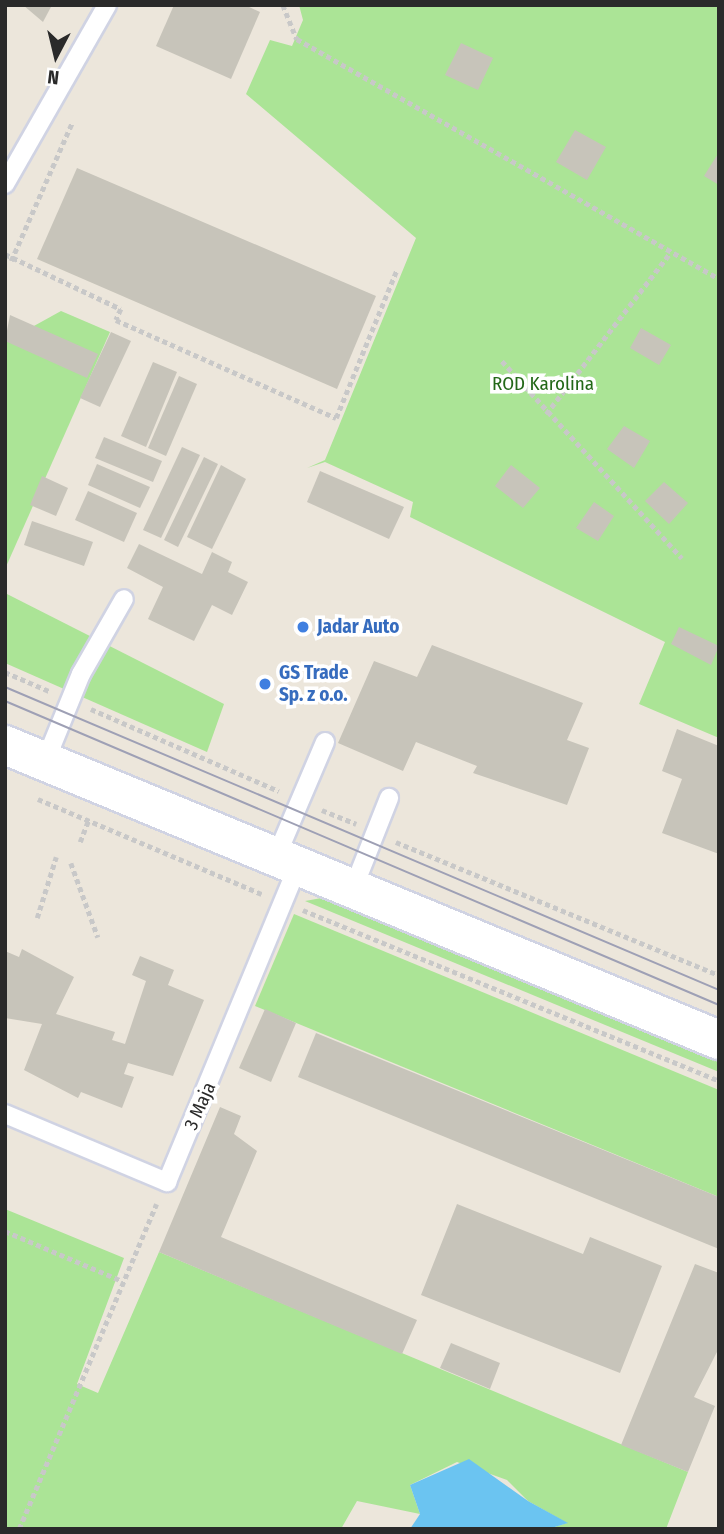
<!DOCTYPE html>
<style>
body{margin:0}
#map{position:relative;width:724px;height:1534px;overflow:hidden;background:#ece6db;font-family:"Fira Sans Condensed",sans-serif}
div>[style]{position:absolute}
.green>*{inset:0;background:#abe496}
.water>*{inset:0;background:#6bc4f1}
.building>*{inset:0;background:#c7c4ba}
.path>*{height:4.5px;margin-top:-2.25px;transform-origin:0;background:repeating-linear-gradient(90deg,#c8c8c8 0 5px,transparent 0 8.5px)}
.roads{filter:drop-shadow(2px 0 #d0d3e3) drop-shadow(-2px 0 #d0d3e3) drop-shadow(0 2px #d0d3e3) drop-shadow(0 -2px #d0d3e3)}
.lane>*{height:18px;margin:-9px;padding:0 9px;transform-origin:9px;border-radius:9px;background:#fff}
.secondary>*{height:38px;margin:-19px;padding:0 19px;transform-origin:19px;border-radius:19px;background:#fff}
.tram>*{height:2px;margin:-1px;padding:0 1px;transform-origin:1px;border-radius:1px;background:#9ea0b5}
.dots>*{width:19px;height:19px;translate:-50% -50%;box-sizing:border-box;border:4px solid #fff;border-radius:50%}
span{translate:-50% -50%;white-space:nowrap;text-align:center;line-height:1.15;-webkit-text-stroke:7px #fff;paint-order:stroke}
.park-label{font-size:19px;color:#236818}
.shop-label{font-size:19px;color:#366cbe;font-weight:700}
.left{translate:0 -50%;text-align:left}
.street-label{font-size:19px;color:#2a2a2a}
.frame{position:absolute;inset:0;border:7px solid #2a2a2a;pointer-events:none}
.north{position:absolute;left:21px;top:21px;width:70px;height:70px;-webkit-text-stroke:5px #fff;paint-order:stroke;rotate:187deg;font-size:19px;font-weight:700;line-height:28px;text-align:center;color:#2a2a2a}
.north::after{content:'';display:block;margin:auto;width:24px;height:32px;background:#2a2a2a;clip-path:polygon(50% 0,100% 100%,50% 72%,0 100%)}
</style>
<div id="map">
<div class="green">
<div style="clip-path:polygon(299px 5px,719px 5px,719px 738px,639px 704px,665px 642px,410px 517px,413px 502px,325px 462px,307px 468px,325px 460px,416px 238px,246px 94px,270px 40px,292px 46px,303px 20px)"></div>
<div style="clip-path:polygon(61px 311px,110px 332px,5px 569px,5px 342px)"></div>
<div style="clip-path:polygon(5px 593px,224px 704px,207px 752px,5px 663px)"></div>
<div style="clip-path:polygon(327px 897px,719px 1059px,719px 1072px,305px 901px)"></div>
<div style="clip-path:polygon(294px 914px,719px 1090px,719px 1197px,255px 1006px)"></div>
<div style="clip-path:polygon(5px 1209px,124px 1258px,77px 1384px,98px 1393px,159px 1252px,688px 1472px,666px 1529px,548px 1529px,567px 1523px,528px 1501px,507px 1480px,457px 1462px,410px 1485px,420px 1514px,357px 1501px,341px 1529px,5px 1529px)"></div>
</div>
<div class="water">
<div style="clip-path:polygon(469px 1459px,528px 1501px,568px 1523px,548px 1529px,410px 1529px,420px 1514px,410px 1485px)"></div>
</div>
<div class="building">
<div style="clip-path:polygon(23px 5px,52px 5px,43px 22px)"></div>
<div style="clip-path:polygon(174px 5px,245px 5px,260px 12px,231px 79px,156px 46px)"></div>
<div style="clip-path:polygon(461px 43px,493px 58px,478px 90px,445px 75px)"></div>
<div style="clip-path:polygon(575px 130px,606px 147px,587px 180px,556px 162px)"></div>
<div style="clip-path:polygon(719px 152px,719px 185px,704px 176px)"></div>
<div style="clip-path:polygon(77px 168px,376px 296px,337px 389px,37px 259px)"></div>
<div style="clip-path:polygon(10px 315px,98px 354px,87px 378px,5px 341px)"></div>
<div style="clip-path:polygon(641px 328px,671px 345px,659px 365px,630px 348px)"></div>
<div style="clip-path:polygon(111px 332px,131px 341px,100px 407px,80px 398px)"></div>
<div style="clip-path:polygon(153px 362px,177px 372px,146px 447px,121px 436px)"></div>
<div style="clip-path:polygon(179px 376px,197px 384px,166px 456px,148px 448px)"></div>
<div style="clip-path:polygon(624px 426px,650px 441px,634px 468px,607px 449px)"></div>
<div style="clip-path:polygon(104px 437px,162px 461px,153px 482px,95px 458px)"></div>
<div style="clip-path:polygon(182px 447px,200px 455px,161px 538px,143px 530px)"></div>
<div style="clip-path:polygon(204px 457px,218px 464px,178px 547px,164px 540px)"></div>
<div style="clip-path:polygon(97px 464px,150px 487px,140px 508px,88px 485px)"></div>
<div style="clip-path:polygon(221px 465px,246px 479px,212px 549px,187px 537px)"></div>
<div style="clip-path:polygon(511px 465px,540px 488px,523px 508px,495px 486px)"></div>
<div style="clip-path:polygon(320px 471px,404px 507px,389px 539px,307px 502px)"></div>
<div style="clip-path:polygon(42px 476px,68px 488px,56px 516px,30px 505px)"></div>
<div style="clip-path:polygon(664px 482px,688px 503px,669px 524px,645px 501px)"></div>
<div style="clip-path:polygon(88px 491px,137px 513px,124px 542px,75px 520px)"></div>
<div style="clip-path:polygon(594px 502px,614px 516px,598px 541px,576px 528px)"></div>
<div style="clip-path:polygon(32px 521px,93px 542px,84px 566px,24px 545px)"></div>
<div style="clip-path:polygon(139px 544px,202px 574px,212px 552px,232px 562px,228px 572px,248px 582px,232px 615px,212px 605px,194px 641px,148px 619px,163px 587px,127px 568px)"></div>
<div style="clip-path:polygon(679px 627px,719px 646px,711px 665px,671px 644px)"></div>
<div style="clip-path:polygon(432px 645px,583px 703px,567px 740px,589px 748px,567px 805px,473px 773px,477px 766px,416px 742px,403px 771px,338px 743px,374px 661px,417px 677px)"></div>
<div style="clip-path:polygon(677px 729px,719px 746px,719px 854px,662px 833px,682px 779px,662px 771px)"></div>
<div style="clip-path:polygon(22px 949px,74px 977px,56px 1014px,115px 1032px,112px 1040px,125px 1044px,146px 981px,132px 975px,140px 956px,174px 970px,168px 985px,204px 1000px,173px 1076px,128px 1063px,124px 1074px,134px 1077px,122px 1108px,81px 1092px,78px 1098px,24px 1070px,42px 1024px,5px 1018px,5px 951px,19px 957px)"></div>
<div style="clip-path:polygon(265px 1009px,296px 1023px,271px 1082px,239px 1068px)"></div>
<div style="clip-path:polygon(316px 1033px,719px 1197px,719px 1249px,298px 1077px)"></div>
<div style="clip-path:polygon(220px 1107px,241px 1116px,234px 1134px,257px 1151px,221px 1237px,417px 1320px,402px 1354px,159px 1252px)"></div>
<div style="clip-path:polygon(457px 1204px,583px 1254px,590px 1237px,662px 1266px,620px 1373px,421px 1295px)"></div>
<div style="clip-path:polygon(695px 1264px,719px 1273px,719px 1348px,694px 1397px,715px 1406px,688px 1472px,621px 1445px)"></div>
<div style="clip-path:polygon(451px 1343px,500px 1363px,490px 1389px,440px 1368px)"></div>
</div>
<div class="path">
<div style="left:283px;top:5px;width:37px;rotate:68deg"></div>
<div style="left:297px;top:39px;width:485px;rotate:29.6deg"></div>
<div style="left:5px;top:254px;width:128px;rotate:25.4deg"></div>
<div style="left:121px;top:309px;width:12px;rotate:114deg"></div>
<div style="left:116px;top:320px;width:241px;rotate:24deg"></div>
<div style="left:336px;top:418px;width:161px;rotate:-67.7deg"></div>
<div style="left:11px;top:261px;width:151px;rotate:-66.2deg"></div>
<div style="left:502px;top:361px;width:267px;rotate:47.6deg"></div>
<div style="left:546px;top:414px;width:202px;rotate:-52.4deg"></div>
<div style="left:5px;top:672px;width:48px;rotate:23.4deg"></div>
<div style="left:91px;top:709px;width:205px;rotate:23.6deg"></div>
<div style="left:38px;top:799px;width:243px;rotate:23deg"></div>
<div style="left:322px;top:810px;width:37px;rotate:22deg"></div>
<div style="left:80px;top:842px;width:25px;rotate:-69deg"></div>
<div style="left:396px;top:842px;width:349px;rotate:22.4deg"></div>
<div style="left:71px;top:863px;width:79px;rotate:70deg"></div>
<div style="left:303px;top:910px;width:450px;rotate:22.3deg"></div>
<div style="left:37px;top:918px;width:64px;rotate:-72.7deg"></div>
<div style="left:5px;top:1231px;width:125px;rotate:23.1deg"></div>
<div style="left:19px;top:1529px;width:353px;rotate:-67.1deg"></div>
</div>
<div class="roads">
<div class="lane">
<div style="left:5px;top:184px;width:206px;rotate:-60.3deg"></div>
<div style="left:45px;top:762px;width:95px;rotate:-67.8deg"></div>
<div style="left:81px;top:674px;width:86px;rotate:-60.2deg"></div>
<div style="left:276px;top:857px;width:125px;rotate:-66.9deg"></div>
<div style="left:353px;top:889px;width:98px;rotate:-68.4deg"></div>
<div style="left:5px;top:1114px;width:176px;rotate:22.8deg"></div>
<div style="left:167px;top:1182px;width:342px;rotate:-67.5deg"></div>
</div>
<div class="secondary">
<div style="left:5px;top:745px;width:773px;rotate:22.45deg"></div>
</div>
</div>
<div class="tram">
<div style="left:5px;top:687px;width:776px;rotate:22.99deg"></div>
<div style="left:5px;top:701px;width:776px;rotate:23.06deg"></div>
</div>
<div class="dots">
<div style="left:303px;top:627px;background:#3f7fe0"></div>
<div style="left:265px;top:684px;background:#3f7fe0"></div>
</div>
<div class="park-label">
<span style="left:543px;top:384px">ROD Karolina</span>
</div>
<div class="shop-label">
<span class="left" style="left:317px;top:627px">Jadar Auto</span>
<span class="left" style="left:279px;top:684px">GS Trade<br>Sp. z o.o.</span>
</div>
<div class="street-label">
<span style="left:200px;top:1106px;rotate:-66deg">3 Maja</span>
</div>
<div class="frame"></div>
<div class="north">N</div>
</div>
